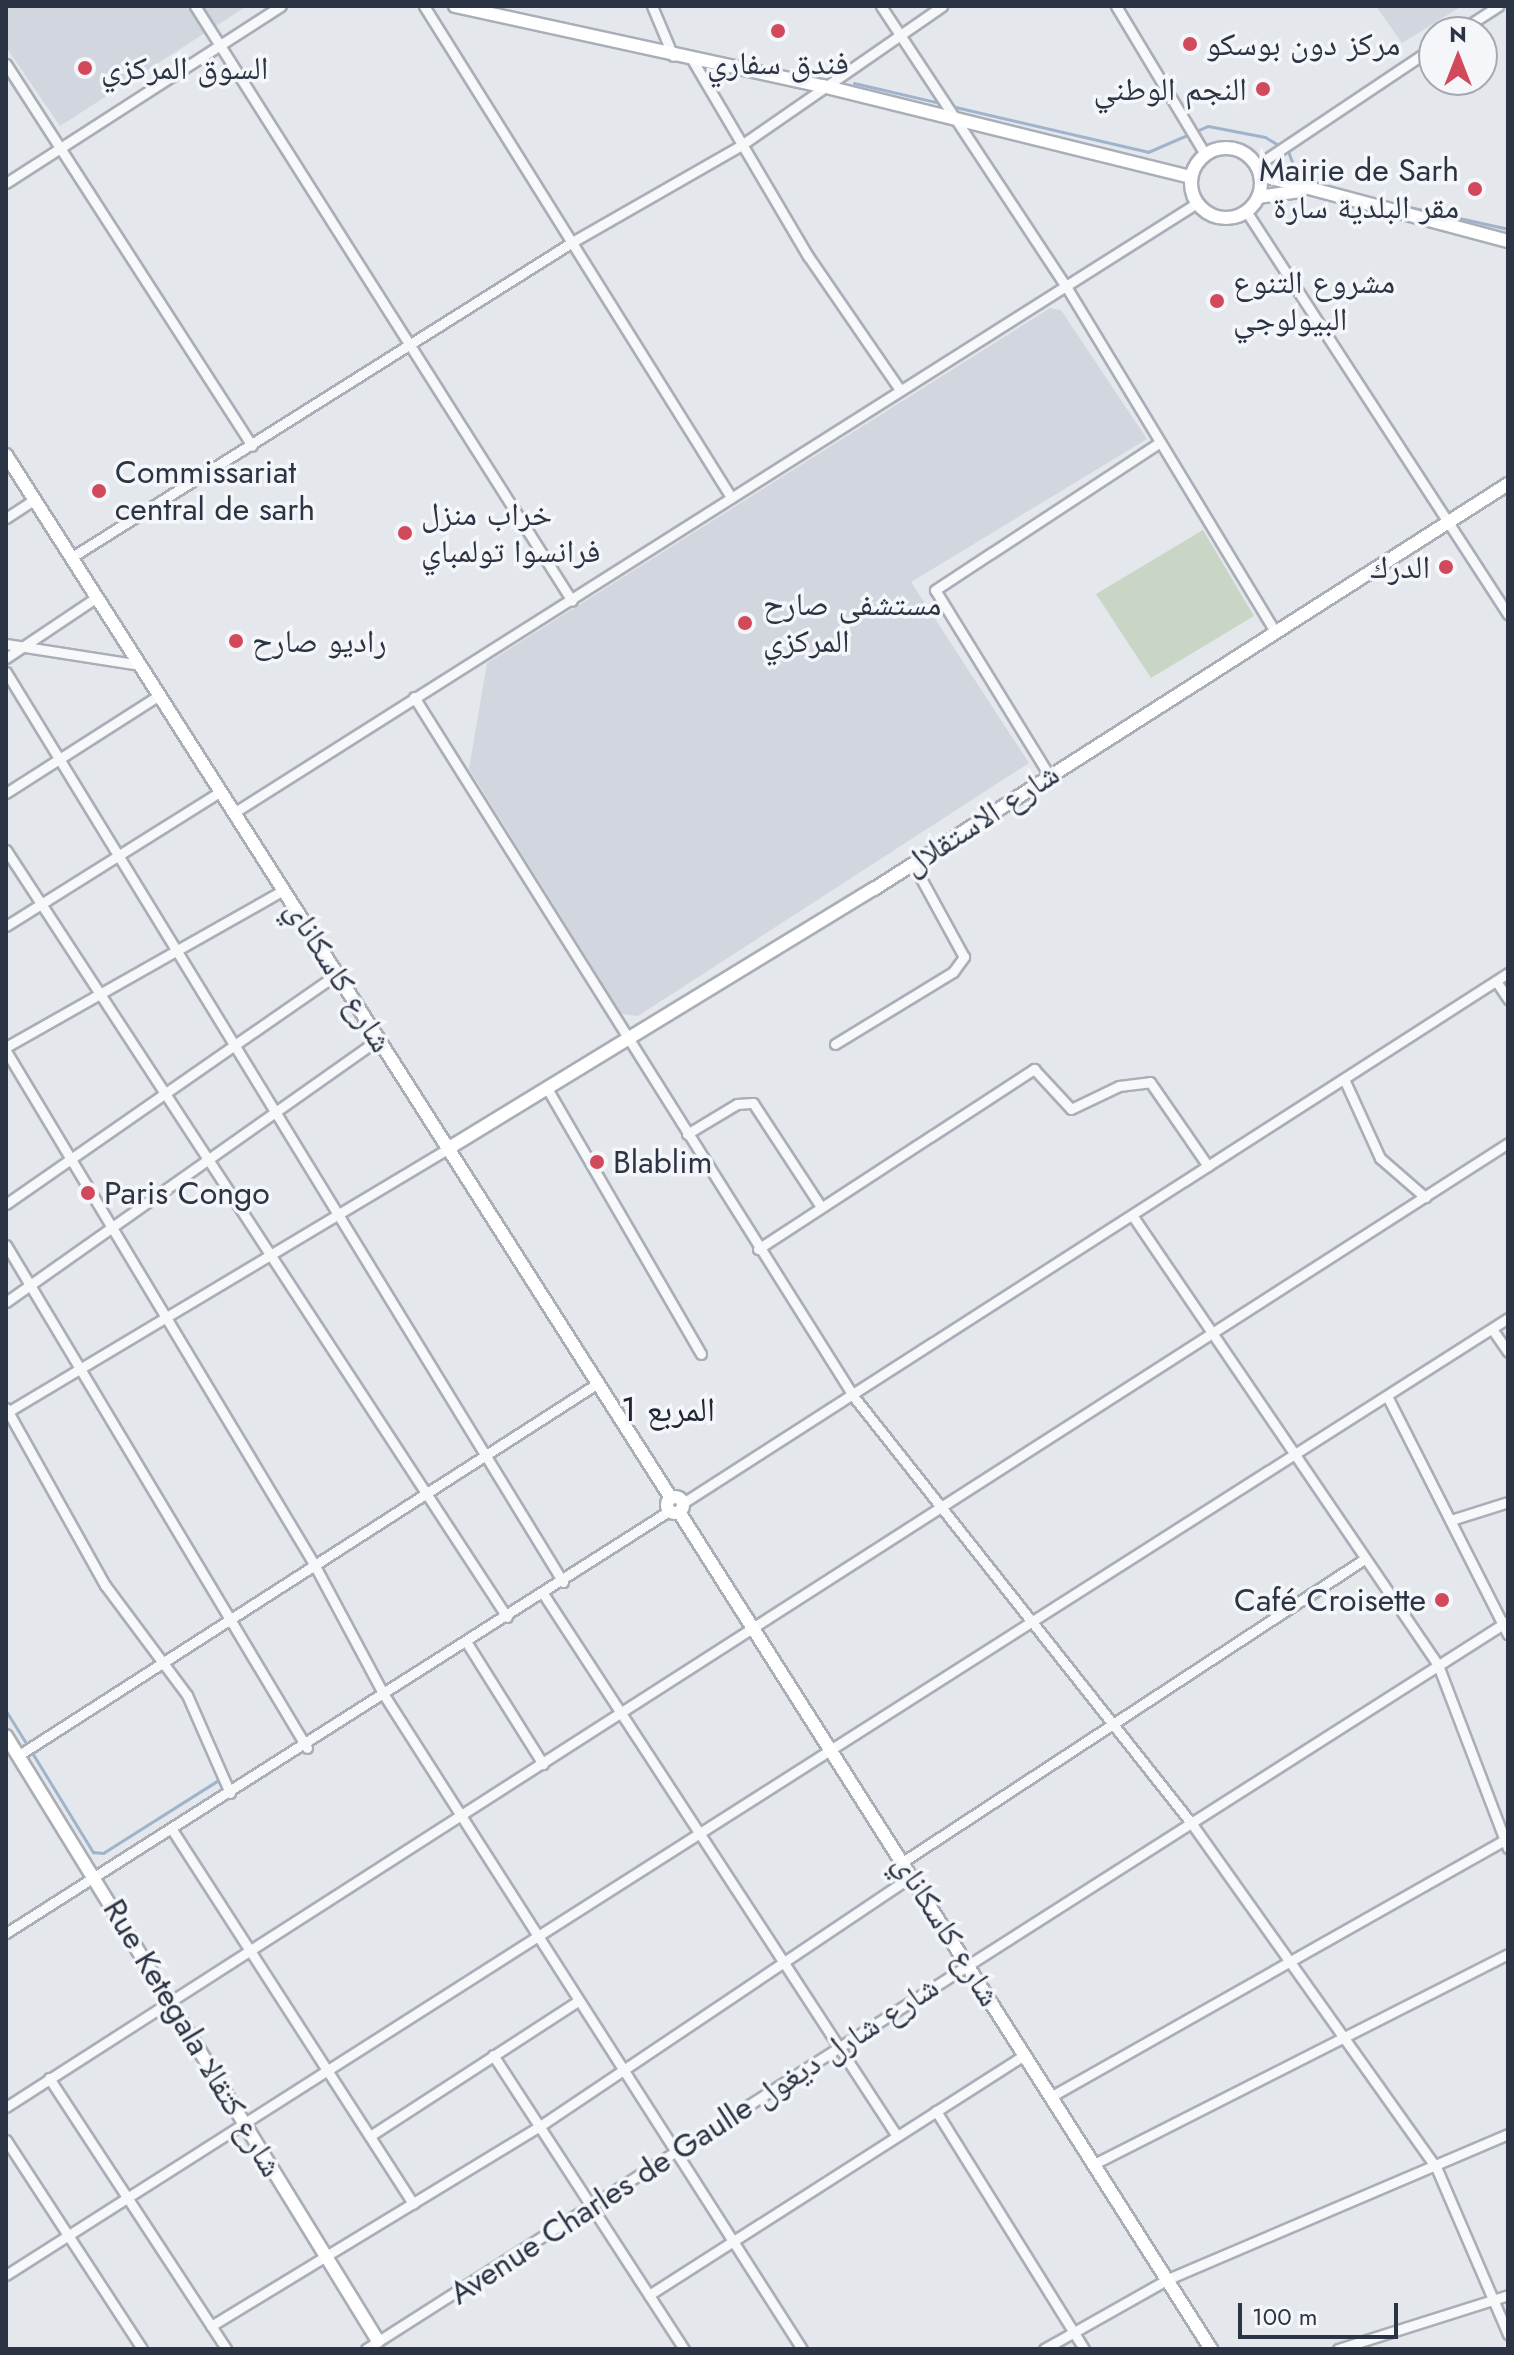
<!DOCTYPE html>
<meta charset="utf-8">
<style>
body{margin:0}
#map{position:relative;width:1514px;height:2355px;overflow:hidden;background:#e4e7ec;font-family:Jost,"Noto Naskh Arabic",sans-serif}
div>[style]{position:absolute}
.built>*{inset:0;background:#d2d6de}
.green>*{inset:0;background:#c9d6c5}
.stream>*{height:3px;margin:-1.5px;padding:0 1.5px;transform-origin:1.5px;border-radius:1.5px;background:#9fb4cc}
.roads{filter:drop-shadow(2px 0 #a9aeb7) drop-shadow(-2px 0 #a9aeb7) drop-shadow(0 2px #a9aeb7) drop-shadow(0 -2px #a9aeb7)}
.street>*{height:9px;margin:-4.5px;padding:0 4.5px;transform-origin:4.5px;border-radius:4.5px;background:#f7f8fa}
.secondary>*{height:12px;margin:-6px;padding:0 6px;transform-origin:6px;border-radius:6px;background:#fff}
.secondary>.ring{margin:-6px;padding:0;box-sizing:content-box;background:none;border:12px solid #fff;border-radius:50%}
.dots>*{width:22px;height:22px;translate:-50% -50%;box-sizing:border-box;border:4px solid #f4f6f9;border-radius:50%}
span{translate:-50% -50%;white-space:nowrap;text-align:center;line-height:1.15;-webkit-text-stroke:7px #f4f6f9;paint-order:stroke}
.poi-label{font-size:32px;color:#2b3445}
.left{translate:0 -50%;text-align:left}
.right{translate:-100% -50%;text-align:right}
.street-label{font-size:32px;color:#2b3445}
.neighbourhood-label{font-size:34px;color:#1d2536}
.frame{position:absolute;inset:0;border:8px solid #2b3445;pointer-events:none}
.north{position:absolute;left:1418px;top:16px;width:80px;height:80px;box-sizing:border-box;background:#f4f6f9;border:2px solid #a4a8b1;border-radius:50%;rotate:0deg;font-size:22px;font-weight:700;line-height:32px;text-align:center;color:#2b3445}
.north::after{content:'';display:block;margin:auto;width:28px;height:36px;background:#d1495b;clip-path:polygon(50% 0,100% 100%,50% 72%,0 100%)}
.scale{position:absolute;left:1238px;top:2303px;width:160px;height:36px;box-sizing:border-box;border:4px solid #2b3445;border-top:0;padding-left:10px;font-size:24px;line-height:28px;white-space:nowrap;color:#2b3445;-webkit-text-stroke:6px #f4f6f9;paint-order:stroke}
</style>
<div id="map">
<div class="built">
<div style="clip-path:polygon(6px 6px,247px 6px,60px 126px,6px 47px)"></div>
<div style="clip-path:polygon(1376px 6px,1462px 6px,1402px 43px)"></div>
<div style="clip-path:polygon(1050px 308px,1061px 310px,1147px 439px,911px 582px,1029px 763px,638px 1016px,622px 1014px,469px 769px,487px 663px)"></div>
</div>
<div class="green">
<div style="clip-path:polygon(1203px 530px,1254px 616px,1151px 678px,1096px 594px)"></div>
</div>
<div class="stream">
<div style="left:854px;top:83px;width:92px;rotate:13.1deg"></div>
<div style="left:951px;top:106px;width:202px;rotate:13.1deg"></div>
<div style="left:1148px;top:152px;width:65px;rotate:-23.4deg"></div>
<div style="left:1208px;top:126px;width:58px;rotate:10.9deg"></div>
<div style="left:1265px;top:137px;width:27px;rotate:31deg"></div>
<div style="left:1288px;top:151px;width:32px;rotate:70deg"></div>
<div style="left:1364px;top:197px;width:148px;rotate:12.5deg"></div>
<div style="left:6px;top:1711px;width:40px;rotate:58deg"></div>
<div style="left:31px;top:1751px;width:119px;rotate:58.5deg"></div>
<div style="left:93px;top:1852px;width:10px;rotate:6deg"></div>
<div style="left:103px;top:1853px;width:135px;rotate:-32.3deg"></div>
</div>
<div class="roads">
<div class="street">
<div style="left:195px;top:6px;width:704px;rotate:57.64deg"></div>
<div style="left:424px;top:6px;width:575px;rotate:57.99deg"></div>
<div style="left:652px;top:6px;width:54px;rotate:67.2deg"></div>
<div style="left:881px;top:6px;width:338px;rotate:56.6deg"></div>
<div style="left:1067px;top:288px;width:400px;rotate:58.8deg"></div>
<div style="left:1116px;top:6px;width:173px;rotate:59deg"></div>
<div style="left:1458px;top:32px;width:48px;rotate:-33deg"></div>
<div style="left:693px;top:61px;width:226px;rotate:59.5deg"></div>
<div style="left:808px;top:256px;width:159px;rotate:55.5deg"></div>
<div style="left:6px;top:64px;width:454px;rotate:57.2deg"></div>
<div style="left:1256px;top:166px;width:214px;rotate:-33.8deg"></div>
<div style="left:6px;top:183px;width:327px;rotate:-32.8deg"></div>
<div style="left:1246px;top:211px;width:481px;rotate:57deg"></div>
<div style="left:6px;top:518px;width:33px;rotate:-33deg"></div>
<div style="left:72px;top:557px;width:593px;rotate:-32.19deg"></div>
<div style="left:574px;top:241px;width:191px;rotate:-29.8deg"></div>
<div style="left:740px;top:146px;width:246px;rotate:-34.7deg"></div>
<div style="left:6px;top:644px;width:136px;rotate:8.9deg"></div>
<div style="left:6px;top:658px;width:110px;rotate:-33.8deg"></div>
<div style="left:6px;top:672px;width:1067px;rotate:58.53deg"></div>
<div style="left:414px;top:697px;width:827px;rotate:57.85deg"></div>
<div style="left:854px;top:1397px;width:545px;rotate:51.64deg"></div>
<div style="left:1192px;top:1824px;width:421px;rotate:54.6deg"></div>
<div style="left:1436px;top:2167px;width:182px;rotate:66.7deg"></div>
<div style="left:1049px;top:775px;width:217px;rotate:-121.6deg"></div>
<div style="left:935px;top:590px;width:269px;rotate:-33.3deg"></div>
<div style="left:6px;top:793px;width:182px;rotate:-32.6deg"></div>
<div style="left:235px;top:812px;width:1139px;rotate:-32.34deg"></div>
<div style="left:6px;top:850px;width:916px;rotate:56.85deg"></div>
<div style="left:6px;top:926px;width:254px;rotate:-32.1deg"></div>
<div style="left:1496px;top:981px;width:22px;rotate:56deg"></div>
<div style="left:835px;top:1044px;width:138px;rotate:-31.4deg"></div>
<div style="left:953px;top:972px;width:19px;rotate:-54deg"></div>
<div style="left:964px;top:957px;width:106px;rotate:-118.7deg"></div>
<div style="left:6px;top:1047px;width:319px;rotate:-29.5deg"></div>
<div style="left:6px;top:1051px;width:598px;rotate:59.02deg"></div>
<div style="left:314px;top:1564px;width:149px;rotate:61.9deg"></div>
<div style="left:384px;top:1695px;width:776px;rotate:57.42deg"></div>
<div style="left:1344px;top:1079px;width:87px;rotate:65.5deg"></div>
<div style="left:1380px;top:1158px;width:60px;rotate:40.9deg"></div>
<div style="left:548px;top:1090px;width:305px;rotate:59.9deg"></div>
<div style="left:687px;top:1134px;width:58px;rotate:-31deg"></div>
<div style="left:737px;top:1104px;width:16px;rotate:-4deg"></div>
<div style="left:753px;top:1103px;width:121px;rotate:56.8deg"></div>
<div style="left:6px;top:1204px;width:404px;rotate:-34.8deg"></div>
<div style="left:1132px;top:1215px;width:544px;rotate:55.78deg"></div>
<div style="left:1438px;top:1665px;width:196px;rotate:69.1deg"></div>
<div style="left:6px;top:1245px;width:586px;rotate:59.1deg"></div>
<div style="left:758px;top:1249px;width:330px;rotate:-33.1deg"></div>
<div style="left:1034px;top:1069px;width:54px;rotate:47.2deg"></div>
<div style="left:1071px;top:1109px;width:53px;rotate:-25.6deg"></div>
<div style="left:1119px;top:1086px;width:31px;rotate:-7deg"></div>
<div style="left:1150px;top:1082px;width:102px;rotate:55.4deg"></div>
<div style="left:6px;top:1302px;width:456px;rotate:-35.2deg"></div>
<div style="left:1492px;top:1329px;width:28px;rotate:55deg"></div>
<div style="left:1387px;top:1396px;width:267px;rotate:63.1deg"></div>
<div style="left:6px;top:1408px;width:203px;rotate:60.8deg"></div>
<div style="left:105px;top:1585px;width:137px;rotate:53.3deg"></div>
<div style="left:187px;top:1695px;width:107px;rotate:66.3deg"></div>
<div style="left:6px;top:1413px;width:516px;rotate:-30.89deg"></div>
<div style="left:683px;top:1503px;width:981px;rotate:-32.72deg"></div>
<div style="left:1451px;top:1520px;width:60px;rotate:-17.5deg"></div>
<div style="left:544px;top:1595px;width:646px;rotate:56.88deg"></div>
<div style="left:467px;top:1643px;width:143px;rotate:57.9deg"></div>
<div style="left:19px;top:1755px;width:688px;rotate:-32.72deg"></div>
<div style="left:171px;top:1828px;width:447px;rotate:57.2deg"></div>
<div style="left:904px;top:1861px;width:549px;rotate:-33.26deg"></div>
<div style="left:6px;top:1933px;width:786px;rotate:-32.48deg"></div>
<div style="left:493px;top:2055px;width:351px;rotate:57deg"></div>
<div style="left:49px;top:2078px;width:324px;rotate:56.8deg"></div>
<div style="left:1052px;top:2096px;width:524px;rotate:-29.5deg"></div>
<div style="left:6px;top:2107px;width:1785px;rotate:-32.69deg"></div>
<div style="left:936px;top:2111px;width:280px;rotate:58.1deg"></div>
<div style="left:370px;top:2136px;width:248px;rotate:-33deg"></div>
<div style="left:6px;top:2140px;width:249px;rotate:56.9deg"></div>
<div style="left:1096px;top:2163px;width:462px;rotate:-26.9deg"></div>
<div style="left:6px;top:2275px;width:1781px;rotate:-32.5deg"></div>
<div style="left:649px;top:2295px;width:445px;rotate:-32.6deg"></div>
<div style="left:211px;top:2326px;width:385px;rotate:-31.3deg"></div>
<div style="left:540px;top:2126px;width:450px;rotate:-33.9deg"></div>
<div style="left:366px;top:2349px;width:1354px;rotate:-32.52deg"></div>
<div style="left:1044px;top:2349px;width:142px;rotate:-29.4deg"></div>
<div style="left:1168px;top:2279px;width:370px;rotate:-23.1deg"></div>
<div style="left:1338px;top:2349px;width:178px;rotate:-17.6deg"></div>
</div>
<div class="secondary">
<div style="left:455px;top:6px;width:377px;rotate:12.3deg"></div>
<div style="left:823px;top:86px;width:379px;rotate:13.9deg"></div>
<div class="ring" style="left:1191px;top:148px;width:58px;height:58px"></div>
<div style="left:1260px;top:175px;width:257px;rotate:14.9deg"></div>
<div style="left:1258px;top:197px;width:42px;rotate:-8.1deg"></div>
<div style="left:6px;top:455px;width:1237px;rotate:57.48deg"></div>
<div style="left:449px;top:1148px;width:498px;rotate:-31.4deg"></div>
<div style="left:874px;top:889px;width:752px;rotate:-32.57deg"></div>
<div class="ring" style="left:667px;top:1497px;width:4px;height:4px"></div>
<div style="left:679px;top:1512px;width:992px;rotate:57.56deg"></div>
<div style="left:6px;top:1736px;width:710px;rotate:58.41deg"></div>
</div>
</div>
<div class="dots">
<div style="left:778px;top:31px;background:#d1495b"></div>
<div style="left:1190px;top:44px;background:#d1495b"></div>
<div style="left:85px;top:68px;background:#d1495b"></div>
<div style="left:1263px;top:89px;background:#d1495b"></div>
<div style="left:1475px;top:189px;background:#d1495b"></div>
<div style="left:1217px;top:301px;background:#d1495b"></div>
<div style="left:99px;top:491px;background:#d1495b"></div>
<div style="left:405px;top:533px;background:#d1495b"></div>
<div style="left:1446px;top:567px;background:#d1495b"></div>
<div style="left:745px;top:623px;background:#d1495b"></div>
<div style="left:236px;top:641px;background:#d1495b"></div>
<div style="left:597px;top:1162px;background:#d1495b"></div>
<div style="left:88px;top:1193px;background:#d1495b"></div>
<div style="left:1442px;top:1600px;background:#d1495b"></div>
</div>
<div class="poi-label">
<span class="left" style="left:1206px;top:44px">مركز دون بوسكو</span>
<span style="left:778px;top:63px">فندق سفاري</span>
<span class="left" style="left:101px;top:68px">السوق المركزي</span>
<span class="right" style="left:1247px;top:89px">النجم الوطني</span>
<span class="right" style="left:1459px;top:189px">Mairie de Sarh<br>مقر البلدية سارة</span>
<span class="left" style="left:1233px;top:301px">مشروع التنوع<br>البيولوجي</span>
<span class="left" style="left:115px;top:491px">Commissariat<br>central de sarh</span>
<span class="left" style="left:421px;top:533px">خراب منزل<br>فرانسوا تولمباي</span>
<span class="right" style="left:1430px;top:567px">الدرك</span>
<span class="left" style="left:763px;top:623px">مستشفى صارح<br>المركزي</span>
<span class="left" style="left:252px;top:641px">راديو صارح</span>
<span class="left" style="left:613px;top:1162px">Blablim</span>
<span class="left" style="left:104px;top:1193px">Paris Congo</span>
<span class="right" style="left:1426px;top:1600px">Café Croisette</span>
</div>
<div class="street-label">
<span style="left:981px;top:819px;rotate:-33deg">شارع الاستقلال</span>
<span style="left:339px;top:976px;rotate:58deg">شارع كاسكاناي</span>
<span style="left:947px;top:1930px;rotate:58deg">شارع كاسكاناي</span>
<span style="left:193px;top:2038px;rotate:59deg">Rue Ketegala شارع كتقالا</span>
<span style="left:694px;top:2140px;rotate:-33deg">Avenue Charles de Gaulle شارع شارل ديغول</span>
</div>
<div class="neighbourhood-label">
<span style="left:668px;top:1410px">المربع 1</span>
</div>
<div class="frame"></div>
<div class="north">N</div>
<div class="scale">100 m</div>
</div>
